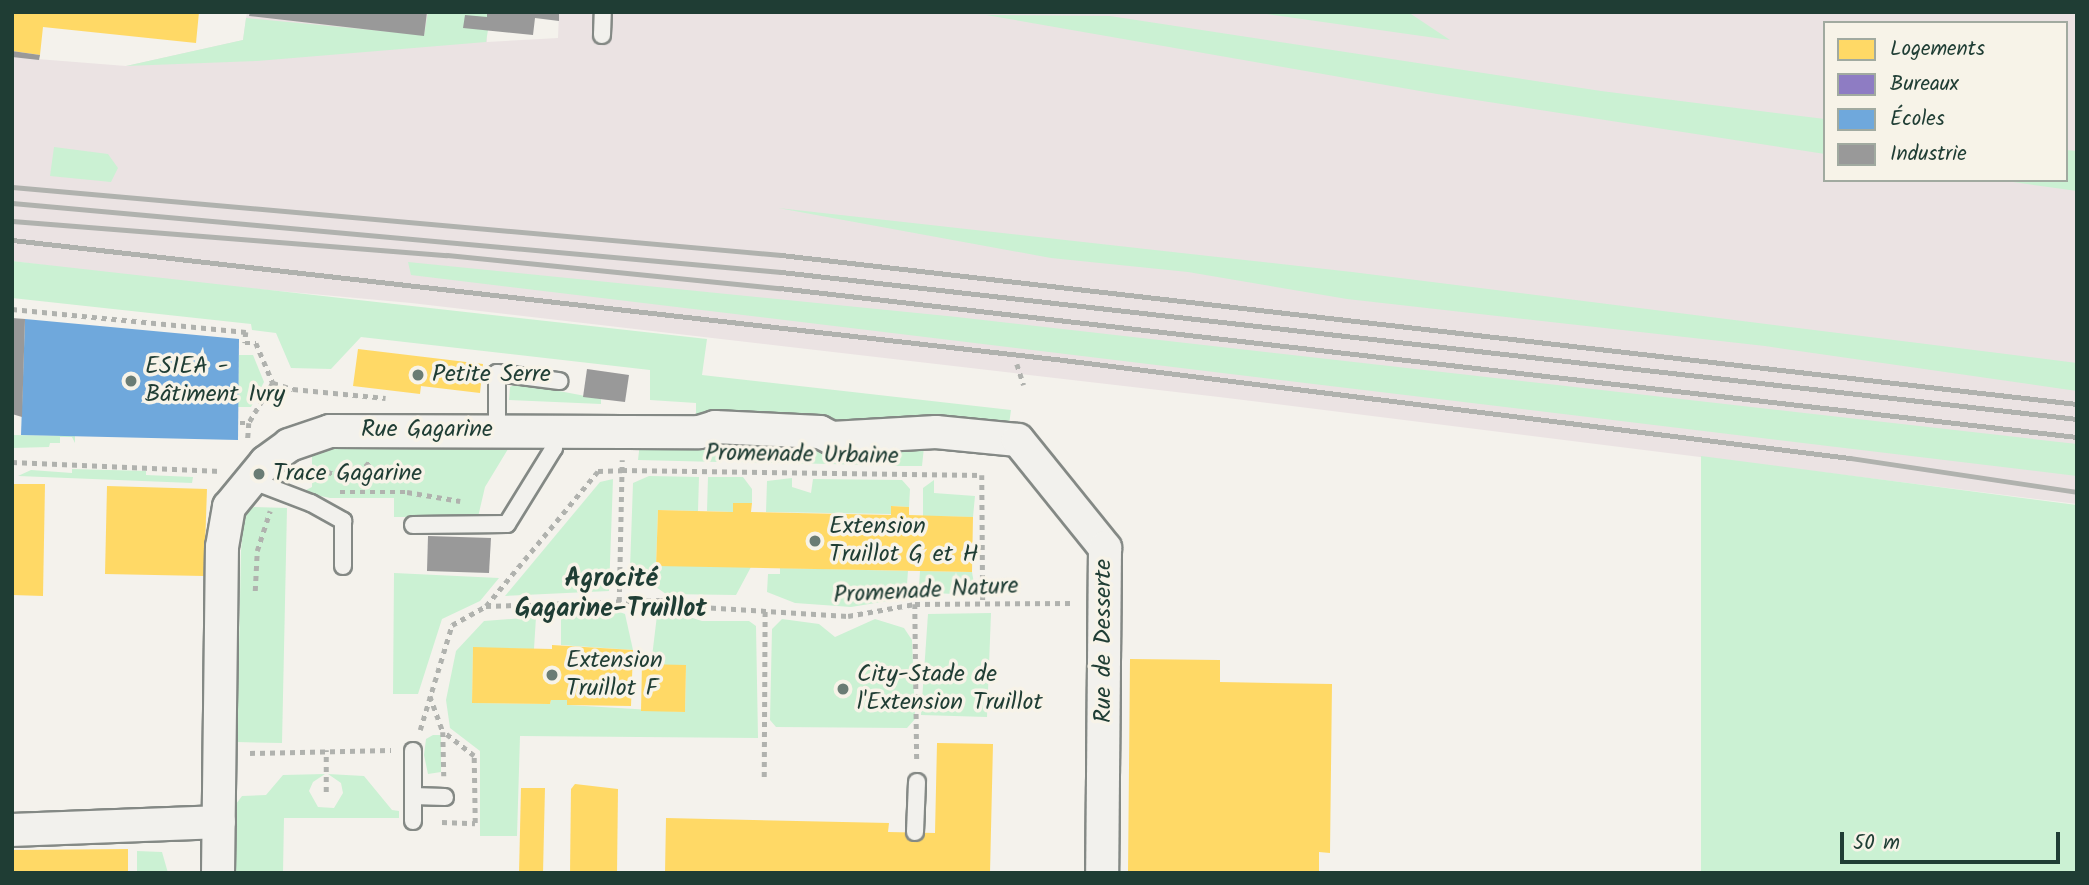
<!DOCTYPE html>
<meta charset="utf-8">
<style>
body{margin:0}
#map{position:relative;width:2089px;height:885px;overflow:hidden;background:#f4f2ec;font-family:Kalam,sans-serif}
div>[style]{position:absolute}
.built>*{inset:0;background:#ebe3e3}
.green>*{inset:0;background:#cbf1d3}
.homes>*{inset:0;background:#ffd966}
.offices>*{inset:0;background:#8e7cc3}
.schools>*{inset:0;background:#6fa8dc}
.industry>*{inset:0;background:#999}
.path>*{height:4.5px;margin-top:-2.25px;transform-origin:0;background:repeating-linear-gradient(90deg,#b0b2ae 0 5px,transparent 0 10px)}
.roads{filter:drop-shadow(2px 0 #848985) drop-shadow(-2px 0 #848985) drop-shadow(0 2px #848985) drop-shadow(0 -2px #848985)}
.lane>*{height:16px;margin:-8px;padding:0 8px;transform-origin:8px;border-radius:8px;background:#f2f1ed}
.street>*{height:32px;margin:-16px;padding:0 16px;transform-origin:16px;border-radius:16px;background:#f2f1ed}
.rail>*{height:5px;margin:-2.5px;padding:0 2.5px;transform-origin:2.5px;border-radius:2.5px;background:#b0b2ae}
.dots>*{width:19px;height:19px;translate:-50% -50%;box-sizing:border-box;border:4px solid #f7f3e8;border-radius:50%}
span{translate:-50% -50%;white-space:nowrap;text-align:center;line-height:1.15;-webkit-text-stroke:7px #f7f3e8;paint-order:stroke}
.poi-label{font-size:24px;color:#1f3d34}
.left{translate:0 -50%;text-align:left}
.street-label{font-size:24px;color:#1f3d34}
.neighbourhood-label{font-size:26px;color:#1f3d34;font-weight:700}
.frame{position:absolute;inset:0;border:14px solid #1f3d34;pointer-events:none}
.legend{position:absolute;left:1823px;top:21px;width:245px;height:161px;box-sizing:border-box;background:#f7f3e8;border:2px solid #a1aaa0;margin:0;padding:9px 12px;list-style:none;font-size:21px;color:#1f3d34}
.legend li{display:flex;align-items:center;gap:14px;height:35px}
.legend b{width:35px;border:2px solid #a1aaa0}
.scale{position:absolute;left:1840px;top:832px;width:220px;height:32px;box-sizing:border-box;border:4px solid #1f3d34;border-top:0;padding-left:9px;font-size:21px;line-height:24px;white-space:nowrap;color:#1f3d34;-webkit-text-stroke:5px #f7f3e8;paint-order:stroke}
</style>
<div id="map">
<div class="built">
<div style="clip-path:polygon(evenodd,247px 12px,486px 12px,487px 42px,558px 38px,559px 12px,2077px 12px,2077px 504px,1219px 397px,411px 303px,168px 281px,12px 261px,12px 57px,126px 66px,243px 40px,247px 12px,1825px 23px,2066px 23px,2066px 180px,1825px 180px,1825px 23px)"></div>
</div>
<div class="green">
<div style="clip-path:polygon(428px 12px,491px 12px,486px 42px,257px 61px,126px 66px,243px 40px,246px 18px,424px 35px)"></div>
<div style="clip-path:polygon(1252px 12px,1408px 12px,1450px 40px)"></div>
<div style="clip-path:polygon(986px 15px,1110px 16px,1601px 91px,1825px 119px,1825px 154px,1437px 94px)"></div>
<div style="clip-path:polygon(54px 147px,108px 154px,118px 168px,111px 182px,50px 176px)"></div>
<div style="clip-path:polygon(2066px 150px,2077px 151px,2077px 191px,1999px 180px,2066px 180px)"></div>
<div style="clip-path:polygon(778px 208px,1352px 272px,2077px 363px,2077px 391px,1765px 346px,1347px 299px,1188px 272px,1051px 258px)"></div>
<div style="clip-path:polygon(12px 261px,707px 339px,702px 375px,1011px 410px,1009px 425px,838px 429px,831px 420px,696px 415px,696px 403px,650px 400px,650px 370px,361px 337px,331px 369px,291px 368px,276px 333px,252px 330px,251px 324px,12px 298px)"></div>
<div style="clip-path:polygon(408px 262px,957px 317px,2077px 444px,2077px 476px,411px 275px)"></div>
<div style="clip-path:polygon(239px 355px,253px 355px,264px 382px,251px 407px,238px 407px)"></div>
<div style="clip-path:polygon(517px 383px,601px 399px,601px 404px,509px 400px,510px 387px)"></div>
<div style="clip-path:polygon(730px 434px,730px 449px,720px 449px,719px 462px,638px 460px,640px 443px)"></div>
<div style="clip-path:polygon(12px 435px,75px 436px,75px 443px,72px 437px,60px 437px,60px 443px,50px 443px,49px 447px,12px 448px)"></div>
<div style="clip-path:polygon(739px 436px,924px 447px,922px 466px,893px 466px,892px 451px,875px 451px,874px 465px,739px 462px)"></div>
<div style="clip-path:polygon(360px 444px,511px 444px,485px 487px,478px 517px,394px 517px,394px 498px,330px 498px,302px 492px,312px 487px,312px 452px)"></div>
<div style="clip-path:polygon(1701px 456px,2077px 505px,2077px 873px,1701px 873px)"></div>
<div style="clip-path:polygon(72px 469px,146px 471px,146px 475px,193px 477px,192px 483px,18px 476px,31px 470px,72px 473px)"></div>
<div style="clip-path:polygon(649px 476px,699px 477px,698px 511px,658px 510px,656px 565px,751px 567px,736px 595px,666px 594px,630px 569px,633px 483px)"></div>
<div style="clip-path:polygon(708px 477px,743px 477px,752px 489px,752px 503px,734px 503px,733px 512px,707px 511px)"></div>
<div style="clip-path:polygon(792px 478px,792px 487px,811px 493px,813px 479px,902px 480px,910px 489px,909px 507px,892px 506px,892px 514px,766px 512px,767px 481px)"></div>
<div style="clip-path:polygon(613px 479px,609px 591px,505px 596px,600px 482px)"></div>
<div style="clip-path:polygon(934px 480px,934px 493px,975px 496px,973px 517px,923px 516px,923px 488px)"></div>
<div style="clip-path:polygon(254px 507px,287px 508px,282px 743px,237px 742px,241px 551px,243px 526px,247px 512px)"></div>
<div style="clip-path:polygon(780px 568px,908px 571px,907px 584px,900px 599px,851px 607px,795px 603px,767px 592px,768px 574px,780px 574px)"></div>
<div style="clip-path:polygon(920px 571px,972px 572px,976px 595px,932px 593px,919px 586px)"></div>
<div style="clip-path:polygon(394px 573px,499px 578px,480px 601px,442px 619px,418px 694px,393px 694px)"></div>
<div style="clip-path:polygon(658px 607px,702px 621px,749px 621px,756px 626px,758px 738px,520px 736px,517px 836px,480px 836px,480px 751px,450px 728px,446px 700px,456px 651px,484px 621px,536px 617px,534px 649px,473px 648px,472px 703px,550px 704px,551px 700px,567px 700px,568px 705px,685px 712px,686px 665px,651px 665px)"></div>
<div style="clip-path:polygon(617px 611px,625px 614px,633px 650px,561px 645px,561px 616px)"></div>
<div style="clip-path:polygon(991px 613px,987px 717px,921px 715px,928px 614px)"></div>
<div style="clip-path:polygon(875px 619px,904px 628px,912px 640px,915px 719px,907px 728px,776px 727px,770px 720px,772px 629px,782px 619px,819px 624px,835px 637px)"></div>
<div style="clip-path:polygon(433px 735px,441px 735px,441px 772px,428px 774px,424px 755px,426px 739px)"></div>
<div style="clip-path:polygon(325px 774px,313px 782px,309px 791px,318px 807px,334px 808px,343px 793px,341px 783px,328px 774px,364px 776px,392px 810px,399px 811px,399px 818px,284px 818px,283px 873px,235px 873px,236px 804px,242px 796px,266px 795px,283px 775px)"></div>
<div style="clip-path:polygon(137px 851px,162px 852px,168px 873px,137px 873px)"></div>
</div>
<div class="homes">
<div style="clip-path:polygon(12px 12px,199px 12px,196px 43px,43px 27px,40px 55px,12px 51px)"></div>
<div style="clip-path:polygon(358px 349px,483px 364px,480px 393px,421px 386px,420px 394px,353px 386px)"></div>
<div style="clip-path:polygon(12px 484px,45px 484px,43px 596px,12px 595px)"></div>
<div style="clip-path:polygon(107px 486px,207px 489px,204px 576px,105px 574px)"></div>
<div style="clip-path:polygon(733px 503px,752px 503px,751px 512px,891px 515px,891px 506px,909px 507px,909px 515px,973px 517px,972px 572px,656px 566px,658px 510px,733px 512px)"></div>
<div style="clip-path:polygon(552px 645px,633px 650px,631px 706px,567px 705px,567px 700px,551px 700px,550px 704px,472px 703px,473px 647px,552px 649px)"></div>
<div style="clip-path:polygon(1130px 659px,1220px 660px,1220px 682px,1332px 684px,1330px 853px,1319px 852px,1319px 873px,1128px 873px)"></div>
<div style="clip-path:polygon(642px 664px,686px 665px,685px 712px,641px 711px)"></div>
<div style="clip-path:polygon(937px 743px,993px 744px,990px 873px,665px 873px,666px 818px,889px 823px,888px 832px,935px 833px)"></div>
<div style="clip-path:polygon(575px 784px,618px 789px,617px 873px,570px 873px,571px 789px)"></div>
<div style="clip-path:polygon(521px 788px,545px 788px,543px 873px,519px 873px)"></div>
<div style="clip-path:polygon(128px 849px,128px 873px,12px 873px,12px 850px)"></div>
</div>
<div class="offices">
<div style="clip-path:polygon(40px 323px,237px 340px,234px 371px,37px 354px)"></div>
</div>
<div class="schools">
<div style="clip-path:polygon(25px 319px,239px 339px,238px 440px,21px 435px)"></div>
</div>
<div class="industry">
<div style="clip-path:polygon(250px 12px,427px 12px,424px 36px,249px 16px)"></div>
<div style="clip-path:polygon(487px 12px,559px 12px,559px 21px,535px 18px,533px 35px,463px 28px,465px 15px,487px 17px)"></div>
<div style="clip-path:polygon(12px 51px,40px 55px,39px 60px,12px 57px)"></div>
<div style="clip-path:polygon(12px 318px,25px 319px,22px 417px,12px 414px)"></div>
<div style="clip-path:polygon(587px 369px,629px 375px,625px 402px,583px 397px)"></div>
<div style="clip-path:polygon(428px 536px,491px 538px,489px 573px,427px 571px)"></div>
</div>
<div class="path">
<div style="left:12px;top:309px;width:235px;rotate:5.6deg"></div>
<div style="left:246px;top:332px;width:11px;rotate:95deg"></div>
<div style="left:245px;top:343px;width:11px"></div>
<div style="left:256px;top:343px;width:43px;rotate:67deg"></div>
<div style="left:273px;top:383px;width:47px;rotate:121deg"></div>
<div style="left:1017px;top:364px;width:22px;rotate:72deg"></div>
<div style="left:273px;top:383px;width:21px;rotate:17deg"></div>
<div style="left:293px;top:389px;width:93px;rotate:5.5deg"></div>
<div style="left:240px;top:423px;width:9px"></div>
<div style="left:249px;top:423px;width:16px;rotate:94deg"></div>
<div style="left:12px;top:462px;width:209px;rotate:2.5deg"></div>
<div style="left:318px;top:468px;width:36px;rotate:21deg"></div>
<div style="left:352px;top:481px;width:27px;rotate:-48deg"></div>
<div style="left:340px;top:492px;width:67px"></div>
<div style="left:407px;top:492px;width:54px;rotate:9.6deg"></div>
<div style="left:255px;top:591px;width:40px;rotate:-87.1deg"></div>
<div style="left:257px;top:551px;width:42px;rotate:-72deg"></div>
<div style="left:619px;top:602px;width:142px;rotate:-88.8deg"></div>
<div style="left:915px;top:604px;width:157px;rotate:89.3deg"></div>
<div style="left:486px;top:606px;width:175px;rotate:-50.3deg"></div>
<div style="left:598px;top:471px;width:24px;rotate:-2deg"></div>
<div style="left:622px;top:470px;width:360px;rotate:0.8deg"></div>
<div style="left:982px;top:475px;width:128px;rotate:89.6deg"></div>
<div style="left:430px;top:696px;width:38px;rotate:70deg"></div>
<div style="left:443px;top:732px;width:44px;rotate:88.7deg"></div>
<div style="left:420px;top:730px;width:110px;rotate:-73.1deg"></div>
<div style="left:452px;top:625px;width:39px;rotate:-29deg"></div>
<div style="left:486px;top:606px;width:174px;rotate:-2deg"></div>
<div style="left:660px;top:600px;width:42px;rotate:9.7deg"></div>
<div style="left:701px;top:607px;width:147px;rotate:3.5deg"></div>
<div style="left:848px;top:616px;width:68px;rotate:-10.2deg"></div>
<div style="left:915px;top:604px;width:160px;rotate:-0.4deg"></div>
<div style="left:250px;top:753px;width:141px;rotate:-1.2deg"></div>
<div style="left:764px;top:777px;width:167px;rotate:-89.7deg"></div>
<div style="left:326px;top:792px;width:42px;rotate:-90deg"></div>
<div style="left:442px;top:822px;width:33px;rotate:2deg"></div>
<div style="left:475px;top:823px;width:67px;rotate:-90.9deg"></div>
<div style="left:474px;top:756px;width:39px;rotate:-142deg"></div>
</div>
<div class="roads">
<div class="lane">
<div style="left:602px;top:35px;width:23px;rotate:-88deg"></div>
<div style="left:497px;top:430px;width:57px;rotate:-90deg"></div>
<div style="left:497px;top:373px;width:63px;rotate:7.4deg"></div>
<div style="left:248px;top:479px;width:67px;rotate:20.9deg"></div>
<div style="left:311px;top:503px;width:37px;rotate:29deg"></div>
<div style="left:343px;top:521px;width:45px;rotate:90deg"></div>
<div style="left:413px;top:525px;width:94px;rotate:-0.6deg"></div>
<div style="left:507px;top:524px;width:89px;rotate:-58.3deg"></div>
<div style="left:554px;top:448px;width:18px;rotate:-87deg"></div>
<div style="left:413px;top:796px;width:32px;rotate:2deg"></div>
<div style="left:413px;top:821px;width:70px;rotate:-90deg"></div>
<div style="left:915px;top:832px;width:50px;rotate:-87.7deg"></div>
</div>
<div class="street">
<div style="left:12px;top:830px;width:207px;rotate:-2.2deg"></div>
<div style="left:218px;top:873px;width:326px;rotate:-89.3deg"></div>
<div style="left:222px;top:547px;width:41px;rotate:-80.1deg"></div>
<div style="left:229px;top:507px;width:58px;rotate:-50.6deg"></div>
<div style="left:266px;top:462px;width:29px;rotate:-36deg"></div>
<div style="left:289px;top:445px;width:43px;rotate:-18.9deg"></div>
<div style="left:330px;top:431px;width:369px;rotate:0.2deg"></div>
<div style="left:699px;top:432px;width:17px;rotate:-17deg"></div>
<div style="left:715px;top:427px;width:105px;rotate:2.7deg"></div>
<div style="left:820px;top:432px;width:13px;rotate:27deg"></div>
<div style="left:832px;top:438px;width:104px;rotate:-3.3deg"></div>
<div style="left:936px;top:432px;width:82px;rotate:5.6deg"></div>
<div style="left:1018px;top:440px;width:139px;rotate:51.1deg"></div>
<div style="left:1105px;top:548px;width:325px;rotate:90.5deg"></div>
</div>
</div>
<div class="rail">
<div style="left:12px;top:187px;width:772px;rotate:5.05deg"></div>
<div style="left:781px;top:255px;width:1305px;rotate:6.56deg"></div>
<div style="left:12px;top:203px;width:772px;rotate:5.13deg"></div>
<div style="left:781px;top:272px;width:1304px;rotate:6.47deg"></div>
<div style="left:12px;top:221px;width:436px;rotate:4.5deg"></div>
<div style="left:447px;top:255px;width:334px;rotate:5.7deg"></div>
<div style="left:779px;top:288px;width:1307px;rotate:6.55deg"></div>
<div style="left:12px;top:240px;width:1058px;rotate:6.51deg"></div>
<div style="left:1063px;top:360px;width:793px;rotate:7.1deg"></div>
<div style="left:1850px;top:458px;width:230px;rotate:8.5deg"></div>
</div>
<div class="dots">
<div style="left:418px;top:375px;background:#6a7c74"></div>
<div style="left:131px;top:381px;background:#6a7c74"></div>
<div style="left:259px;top:474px;background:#6a7c74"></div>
<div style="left:815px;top:541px;background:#6a7c74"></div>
<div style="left:552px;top:675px;background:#6a7c74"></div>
<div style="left:843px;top:689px;background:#6a7c74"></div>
</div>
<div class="poi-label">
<span class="left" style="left:145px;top:381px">ESIEA -<br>Bâtiment Ivry</span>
<span class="left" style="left:432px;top:375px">Petite Serre</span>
<span class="left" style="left:273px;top:474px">Trace Gagarine</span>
<span class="left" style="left:829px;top:541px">Extension<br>Truillot G et H</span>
<span class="left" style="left:566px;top:675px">Extension<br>Truillot F</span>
<span class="left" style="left:857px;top:689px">City-Stade de<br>l'Extension Truillot</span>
</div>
<div class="street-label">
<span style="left:427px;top:430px">Rue Gagarine</span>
<span style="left:802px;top:455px;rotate:1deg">Promenade Urbaine</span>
<span style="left:926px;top:591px;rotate:-3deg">Promenade Nature</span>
<span style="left:1104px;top:641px;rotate:-90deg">Rue de Desserte</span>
</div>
<div class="neighbourhood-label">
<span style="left:611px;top:595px">Agrocité<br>Gagarine-Truillot</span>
</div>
<div class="frame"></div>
<ul class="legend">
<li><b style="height:19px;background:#ffd966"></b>Logements</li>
<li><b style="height:19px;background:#8e7cc3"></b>Bureaux</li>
<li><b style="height:19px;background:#6fa8dc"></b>Écoles</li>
<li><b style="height:19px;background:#999"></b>Industrie</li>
</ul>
<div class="scale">50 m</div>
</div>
